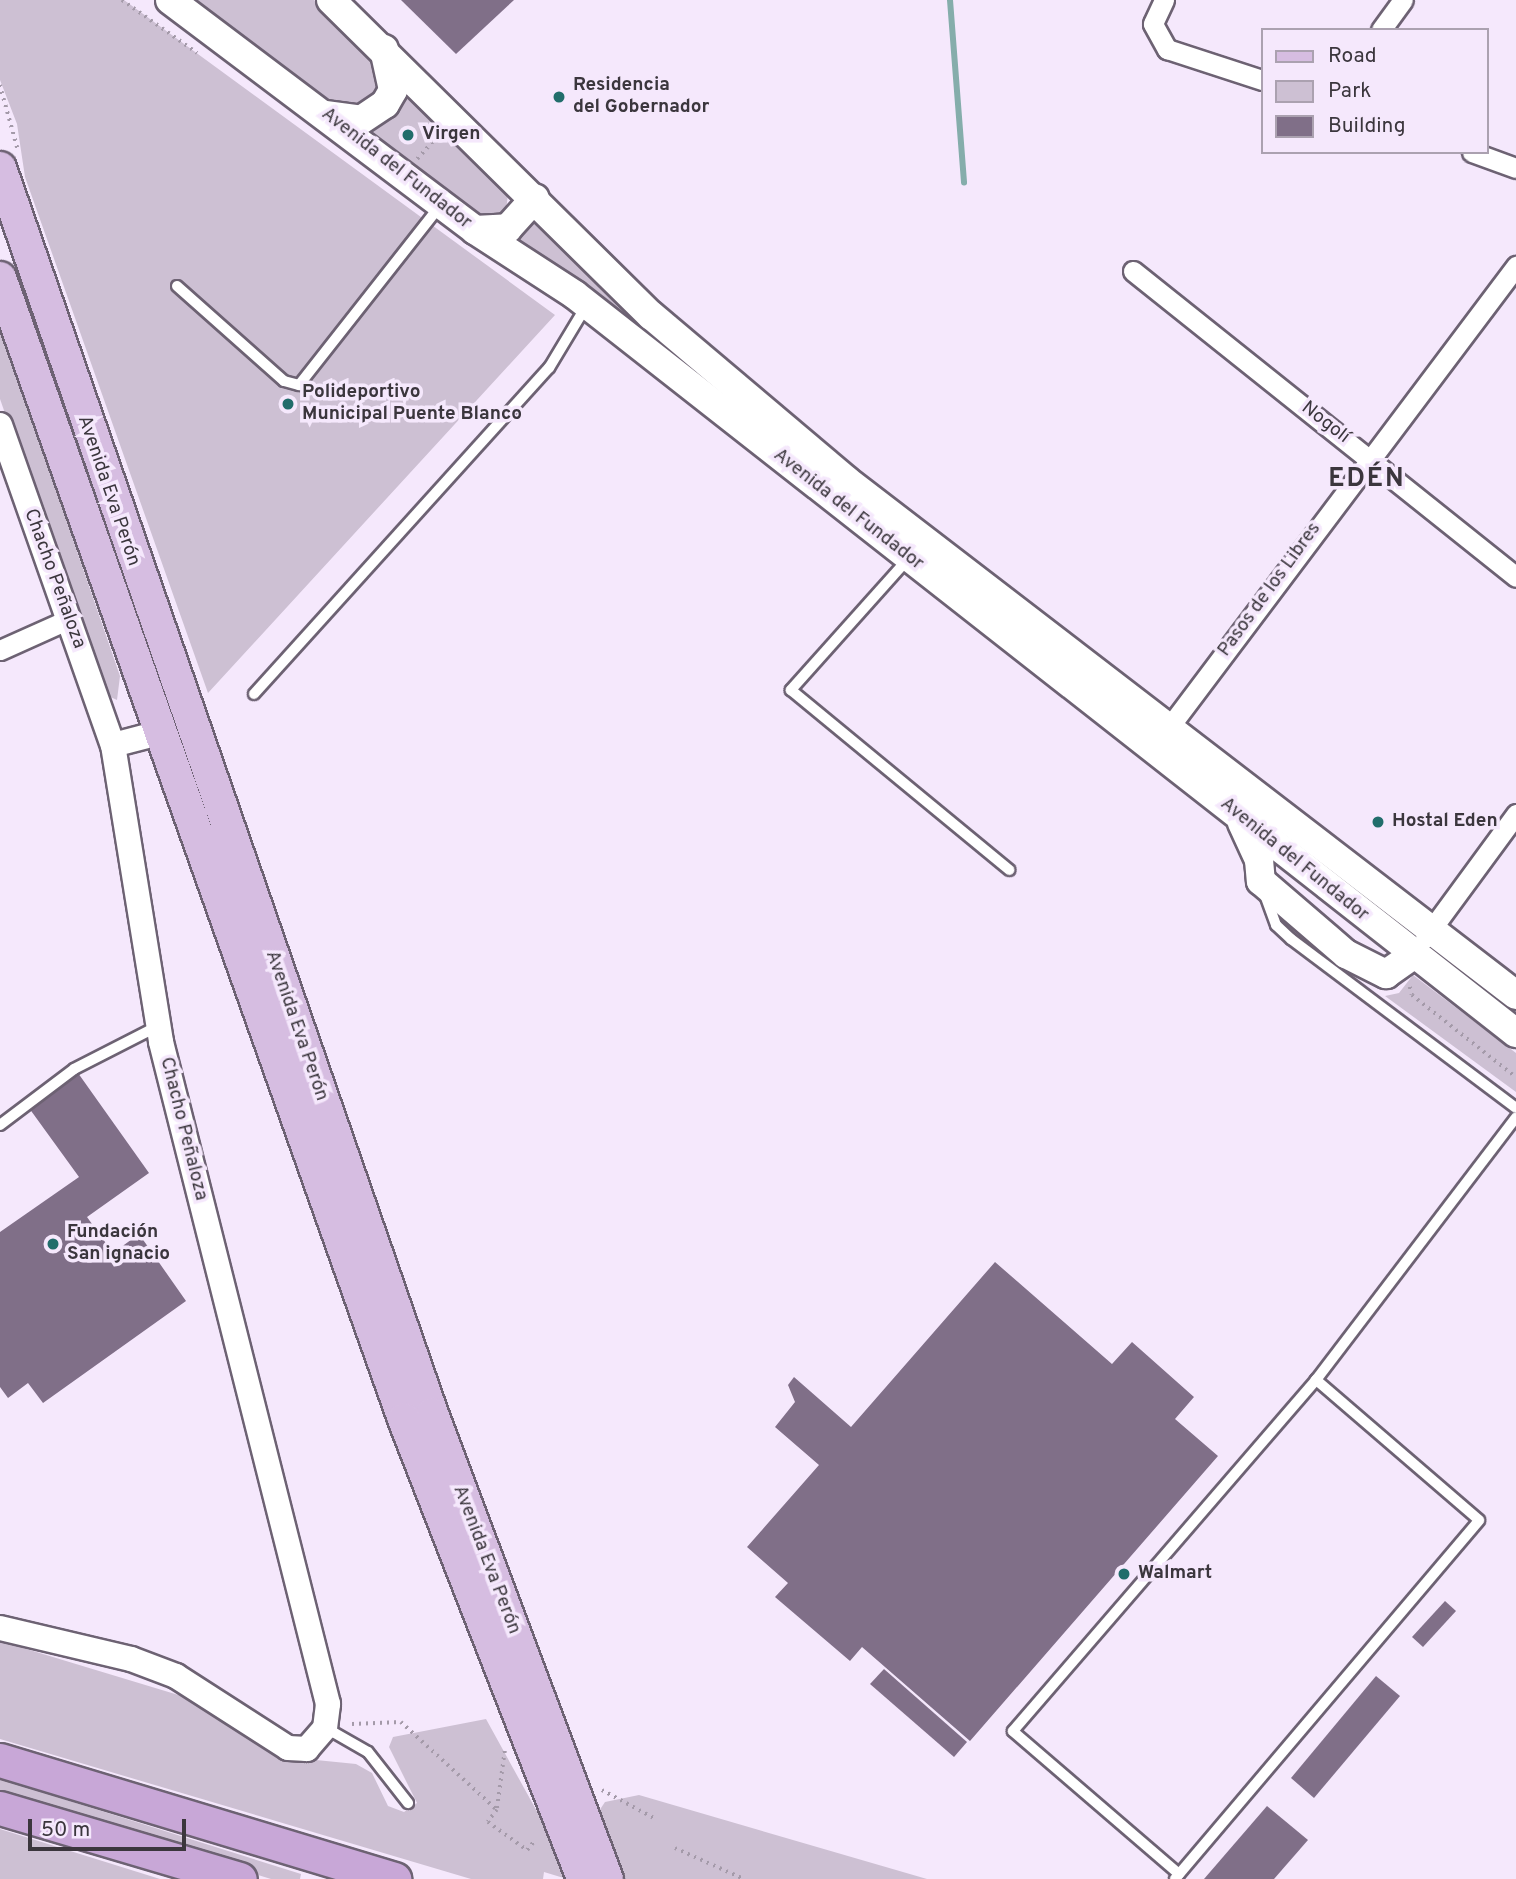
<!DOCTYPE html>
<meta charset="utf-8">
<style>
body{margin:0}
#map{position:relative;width:1516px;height:1879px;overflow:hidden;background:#f5e8fc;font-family:Overpass,sans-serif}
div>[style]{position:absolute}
.green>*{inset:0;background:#cdc0d3}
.stream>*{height:6px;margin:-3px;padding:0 3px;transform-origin:3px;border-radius:3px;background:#85adab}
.building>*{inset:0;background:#806f88}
.path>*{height:3.5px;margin-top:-1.75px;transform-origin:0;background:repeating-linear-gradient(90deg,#a49aa9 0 2px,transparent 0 7px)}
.roads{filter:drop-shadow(2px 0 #6d6273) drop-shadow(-2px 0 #6d6273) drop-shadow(0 2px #6d6273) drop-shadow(0 -2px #6d6273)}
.service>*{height:10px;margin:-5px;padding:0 5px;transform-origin:5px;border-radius:5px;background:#fff}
.minor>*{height:19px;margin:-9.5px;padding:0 9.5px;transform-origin:9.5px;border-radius:9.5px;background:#fff}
.tertiary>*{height:24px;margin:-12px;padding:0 12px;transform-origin:12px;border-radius:12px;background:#fff}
.secondary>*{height:28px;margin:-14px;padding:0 14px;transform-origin:14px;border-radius:14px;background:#fff}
.primary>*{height:32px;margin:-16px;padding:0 16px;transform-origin:16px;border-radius:16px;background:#d6bde1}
.trunk>*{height:33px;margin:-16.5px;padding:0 16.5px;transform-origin:16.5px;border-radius:16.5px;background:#c8a7d7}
.dots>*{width:19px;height:19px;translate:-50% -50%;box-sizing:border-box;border:4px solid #f5e8fc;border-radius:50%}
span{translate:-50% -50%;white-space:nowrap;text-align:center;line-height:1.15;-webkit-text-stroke:7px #f5e8fc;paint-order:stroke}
.poi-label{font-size:19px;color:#3b363d;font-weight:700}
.left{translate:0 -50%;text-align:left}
.street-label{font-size:19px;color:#3b363d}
.district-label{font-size:26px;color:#3b363d;font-weight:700;letter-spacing:2px}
.legend{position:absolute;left:1261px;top:28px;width:228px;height:126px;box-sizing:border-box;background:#f5e8fc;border:2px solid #aba1b0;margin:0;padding:9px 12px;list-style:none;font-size:21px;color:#3b363d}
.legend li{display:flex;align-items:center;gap:14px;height:35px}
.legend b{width:35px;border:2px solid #aba1b0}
.scale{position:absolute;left:28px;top:1819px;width:158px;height:32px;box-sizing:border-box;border:4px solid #3b363d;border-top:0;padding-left:9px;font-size:21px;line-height:24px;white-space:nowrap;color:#3b363d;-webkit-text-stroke:5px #f5e8fc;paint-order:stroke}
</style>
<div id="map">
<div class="green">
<div style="clip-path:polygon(0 0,124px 0,555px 315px,208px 693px,25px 177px,17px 124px,0 80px)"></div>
<div style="clip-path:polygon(196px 0,314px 0,374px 54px,382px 90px,369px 105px,339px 109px)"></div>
<div style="clip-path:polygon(399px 82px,508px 194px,505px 219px,480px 221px,363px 129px,388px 117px)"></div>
<div style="clip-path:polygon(532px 214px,630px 316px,509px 239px)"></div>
<div style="clip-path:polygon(0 327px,120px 676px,117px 700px,104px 694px,0 399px)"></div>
<div style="clip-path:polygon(1413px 975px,1516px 1053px,1516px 1092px,1385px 996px,1399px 993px)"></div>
<div style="clip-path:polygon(0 1641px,185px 1697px,276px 1756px,356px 1764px,372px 1773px,388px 1806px,404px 1812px,417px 1803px,389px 1747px,393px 1737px,486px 1719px,561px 1855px,567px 1879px,544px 1872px,543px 1879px,471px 1879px,0 1739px)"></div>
<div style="clip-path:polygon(0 1779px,301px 1874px,300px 1879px,271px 1879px,0 1797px)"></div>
<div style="clip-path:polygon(639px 1795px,927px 1879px,625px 1879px,599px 1811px,605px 1802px)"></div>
<div style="clip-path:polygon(0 1829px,160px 1879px,0 1879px)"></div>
</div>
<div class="stream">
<div style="left:950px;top:0;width:183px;rotate:85.6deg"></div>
</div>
<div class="building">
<div style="clip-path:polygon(401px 0,514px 0,456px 54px)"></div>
<div style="clip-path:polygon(78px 1073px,149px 1173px,87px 1217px,113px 1253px,139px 1234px,186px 1301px,43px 1403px,28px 1383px,8px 1398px,0 1387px,0 1232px,79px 1177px,29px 1108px)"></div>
<div style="clip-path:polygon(995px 1262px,1112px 1364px,1132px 1342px,1194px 1397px,1175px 1419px,1218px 1456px,970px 1741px,862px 1647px,850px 1661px,775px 1597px,788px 1583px,747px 1547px,819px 1465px,775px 1427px,795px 1402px,788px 1385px,794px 1377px,851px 1427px)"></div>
<div style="clip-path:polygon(1445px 1601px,1456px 1611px,1423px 1647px,1412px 1637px)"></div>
<div style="clip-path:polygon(884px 1669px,967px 1742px,954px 1757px,870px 1684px)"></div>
<div style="clip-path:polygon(1376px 1676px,1400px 1696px,1314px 1798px,1291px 1778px)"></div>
<div style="clip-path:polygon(1267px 1806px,1308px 1840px,1274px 1879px,1204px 1879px)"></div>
</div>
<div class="path">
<div style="left:122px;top:0;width:92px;rotate:35.2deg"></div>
<div style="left:0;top:85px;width:67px;rotate:74.5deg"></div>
<div style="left:417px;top:159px;width:31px;rotate:-48deg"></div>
<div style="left:1410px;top:987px;width:8px;rotate:76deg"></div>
<div style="left:1412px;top:995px;width:132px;rotate:38.3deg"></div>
<div style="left:352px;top:1724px;width:49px;rotate:-2.3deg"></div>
<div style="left:401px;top:1722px;width:130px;rotate:42.5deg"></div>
<div style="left:505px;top:1751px;width:60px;rotate:97.7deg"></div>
<div style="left:497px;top:1810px;width:15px;rotate:127deg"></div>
<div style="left:488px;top:1822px;width:48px;rotate:35.7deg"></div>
<div style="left:527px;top:1850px;width:13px;rotate:-51deg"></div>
<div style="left:602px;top:1790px;width:59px;rotate:28.3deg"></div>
<div style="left:675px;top:1848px;width:76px;rotate:24.2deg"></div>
</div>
<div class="roads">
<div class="service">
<div style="left:177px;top:286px;width:143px;rotate:41.6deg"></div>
<div style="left:284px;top:381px;width:16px;rotate:15deg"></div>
<div style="left:299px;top:385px;width:226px;rotate:-51.8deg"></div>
<div style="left:908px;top:559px;width:176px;rotate:131.8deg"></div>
<div style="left:791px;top:690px;width:283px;rotate:39.5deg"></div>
<div style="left:254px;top:694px;width:440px;rotate:-47.9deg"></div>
<div style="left:549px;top:368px;width:70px;rotate:-59deg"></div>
<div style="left:1264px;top:892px;width:35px;rotate:70deg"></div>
<div style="left:1276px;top:925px;width:21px;rotate:43deg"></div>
<div style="left:1291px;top:939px;width:281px;rotate:36.9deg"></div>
<div style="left:0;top:1125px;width:93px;rotate:-37.1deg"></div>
<div style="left:74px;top:1069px;width:94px;rotate:-27.1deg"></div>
<div style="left:326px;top:1728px;width:48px;rotate:29.7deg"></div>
<div style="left:368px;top:1752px;width:65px;rotate:51.9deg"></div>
<div style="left:1179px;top:1874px;width:219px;rotate:-139.3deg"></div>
<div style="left:1013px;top:1731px;width:464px;rotate:-49.2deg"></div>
<div style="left:1316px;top:1380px;width:330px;rotate:-52.7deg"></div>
<div style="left:1175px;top:1879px;width:470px;rotate:-49.7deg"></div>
<div style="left:1479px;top:1520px;width:215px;rotate:-139.3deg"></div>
</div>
<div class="minor">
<div style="left:1164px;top:0;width:26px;rotate:115deg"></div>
<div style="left:1153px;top:24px;width:29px;rotate:61deg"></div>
<div style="left:1167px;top:49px;width:100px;rotate:18.1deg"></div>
<div style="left:1381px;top:30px;width:37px;rotate:-54deg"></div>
<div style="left:1472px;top:152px;width:47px;rotate:20deg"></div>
<div style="left:1133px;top:271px;width:490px;rotate:38.6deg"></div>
<div style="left:0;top:650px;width:73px;rotate:-24.1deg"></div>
<div style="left:1161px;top:738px;width:591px;rotate:-53.05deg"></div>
<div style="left:1425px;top:938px;width:154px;rotate:-53.7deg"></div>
</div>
<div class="tertiary">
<div style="left:0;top:425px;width:339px;rotate:70.6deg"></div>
<div style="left:113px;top:745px;width:301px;rotate:80.8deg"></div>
<div style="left:161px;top:1042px;width:683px;rotate:75.84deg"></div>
<div style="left:328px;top:1704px;width:24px;rotate:97deg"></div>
<div style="left:325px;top:1728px;width:28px;rotate:131deg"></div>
<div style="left:307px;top:1749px;width:19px;rotate:-177deg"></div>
<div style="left:288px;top:1748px;width:133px;rotate:-147.3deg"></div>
<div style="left:176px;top:1676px;width:48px;rotate:-159.3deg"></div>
<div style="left:131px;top:1659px;width:135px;rotate:-166.7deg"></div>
<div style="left:113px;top:745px;width:52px;rotate:-14.6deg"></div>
</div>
<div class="secondary">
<div style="left:170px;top:0;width:382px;rotate:37deg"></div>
<div style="left:475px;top:230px;width:119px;rotate:33deg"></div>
<div style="left:575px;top:295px;width:1196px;rotate:38.11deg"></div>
<div style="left:331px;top:0;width:450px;rotate:44.6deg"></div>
<div style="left:652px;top:316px;width:254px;rotate:40.2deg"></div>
<div style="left:846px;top:480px;width:845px;rotate:37.55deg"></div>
<div style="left:327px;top:115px;width:34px;rotate:8deg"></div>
<div style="left:361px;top:120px;width:29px;rotate:-34deg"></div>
<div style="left:385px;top:104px;width:16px;rotate:-60deg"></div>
<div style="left:393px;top:90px;width:42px;rotate:-102.4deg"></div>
<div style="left:475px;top:230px;width:33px;rotate:-3deg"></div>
<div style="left:508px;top:228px;width:40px;rotate:-48deg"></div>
<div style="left:1242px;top:823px;width:41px;rotate:65.3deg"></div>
<div style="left:1259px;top:860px;width:21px;rotate:85deg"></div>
<div style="left:1261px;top:881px;width:112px;rotate:40.7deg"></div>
<div style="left:1346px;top:954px;width:45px;rotate:26.6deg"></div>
<div style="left:1386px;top:974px;width:32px;rotate:-35deg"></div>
</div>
<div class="primary">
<div style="left:0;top:168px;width:1319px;rotate:70.88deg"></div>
<div style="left:432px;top:1414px;width:497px;rotate:69.4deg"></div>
<div style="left:0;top:278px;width:1210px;rotate:70.5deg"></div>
<div style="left:404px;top:1419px;width:494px;rotate:68.7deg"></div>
</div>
<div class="trunk">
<div style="left:0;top:1760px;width:412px;rotate:16.8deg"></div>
<div style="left:0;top:1808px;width:250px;rotate:16.5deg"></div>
</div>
</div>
<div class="dots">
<div style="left:559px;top:97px;background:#216d6b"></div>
<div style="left:408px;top:135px;background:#216d6b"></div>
<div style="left:288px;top:404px;background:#216d6b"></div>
<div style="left:1378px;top:822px;background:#216d6b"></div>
<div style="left:53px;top:1244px;background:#216d6b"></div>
<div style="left:1124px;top:1574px;background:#216d6b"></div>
</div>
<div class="poi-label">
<span class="left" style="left:573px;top:97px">Residencia<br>del Gobernador</span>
<span class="left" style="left:422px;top:135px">Virgen</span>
<span class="left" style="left:302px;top:404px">Polideportivo<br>Municipal Puente Blanco</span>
<span class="left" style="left:1392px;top:822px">Hostal Eden</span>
<span class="left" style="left:67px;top:1244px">Fundación<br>San ignacio</span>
<span class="left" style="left:1138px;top:1574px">Walmart</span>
</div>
<div class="street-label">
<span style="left:396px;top:169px;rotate:38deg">Avenida del Fundador</span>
<span style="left:1325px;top:423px;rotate:38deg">Nogolí</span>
<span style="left:108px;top:491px;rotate:71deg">Avenida Eva Perón</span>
<span style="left:848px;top:510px;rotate:38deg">Avenida del Fundador</span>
<span style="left:54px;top:579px;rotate:70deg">Chacho Peñaloza</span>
<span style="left:1270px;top:590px;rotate:-54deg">Pasos de los Libres</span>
<span style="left:1294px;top:860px;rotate:39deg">Avenida del Fundador</span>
<span style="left:296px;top:1026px;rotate:71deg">Avenida Eva Perón</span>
<span style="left:183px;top:1129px;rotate:76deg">Chacho Peñaloza</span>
<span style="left:486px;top:1560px;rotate:69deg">Avenida Eva Perón</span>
</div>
<div class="district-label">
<span style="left:1367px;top:480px">EDÉN</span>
</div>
<ul class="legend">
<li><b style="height:9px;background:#d6bde1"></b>Road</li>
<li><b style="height:19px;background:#cdc0d3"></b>Park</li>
<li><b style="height:19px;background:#806f88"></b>Building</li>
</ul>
<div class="scale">50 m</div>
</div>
